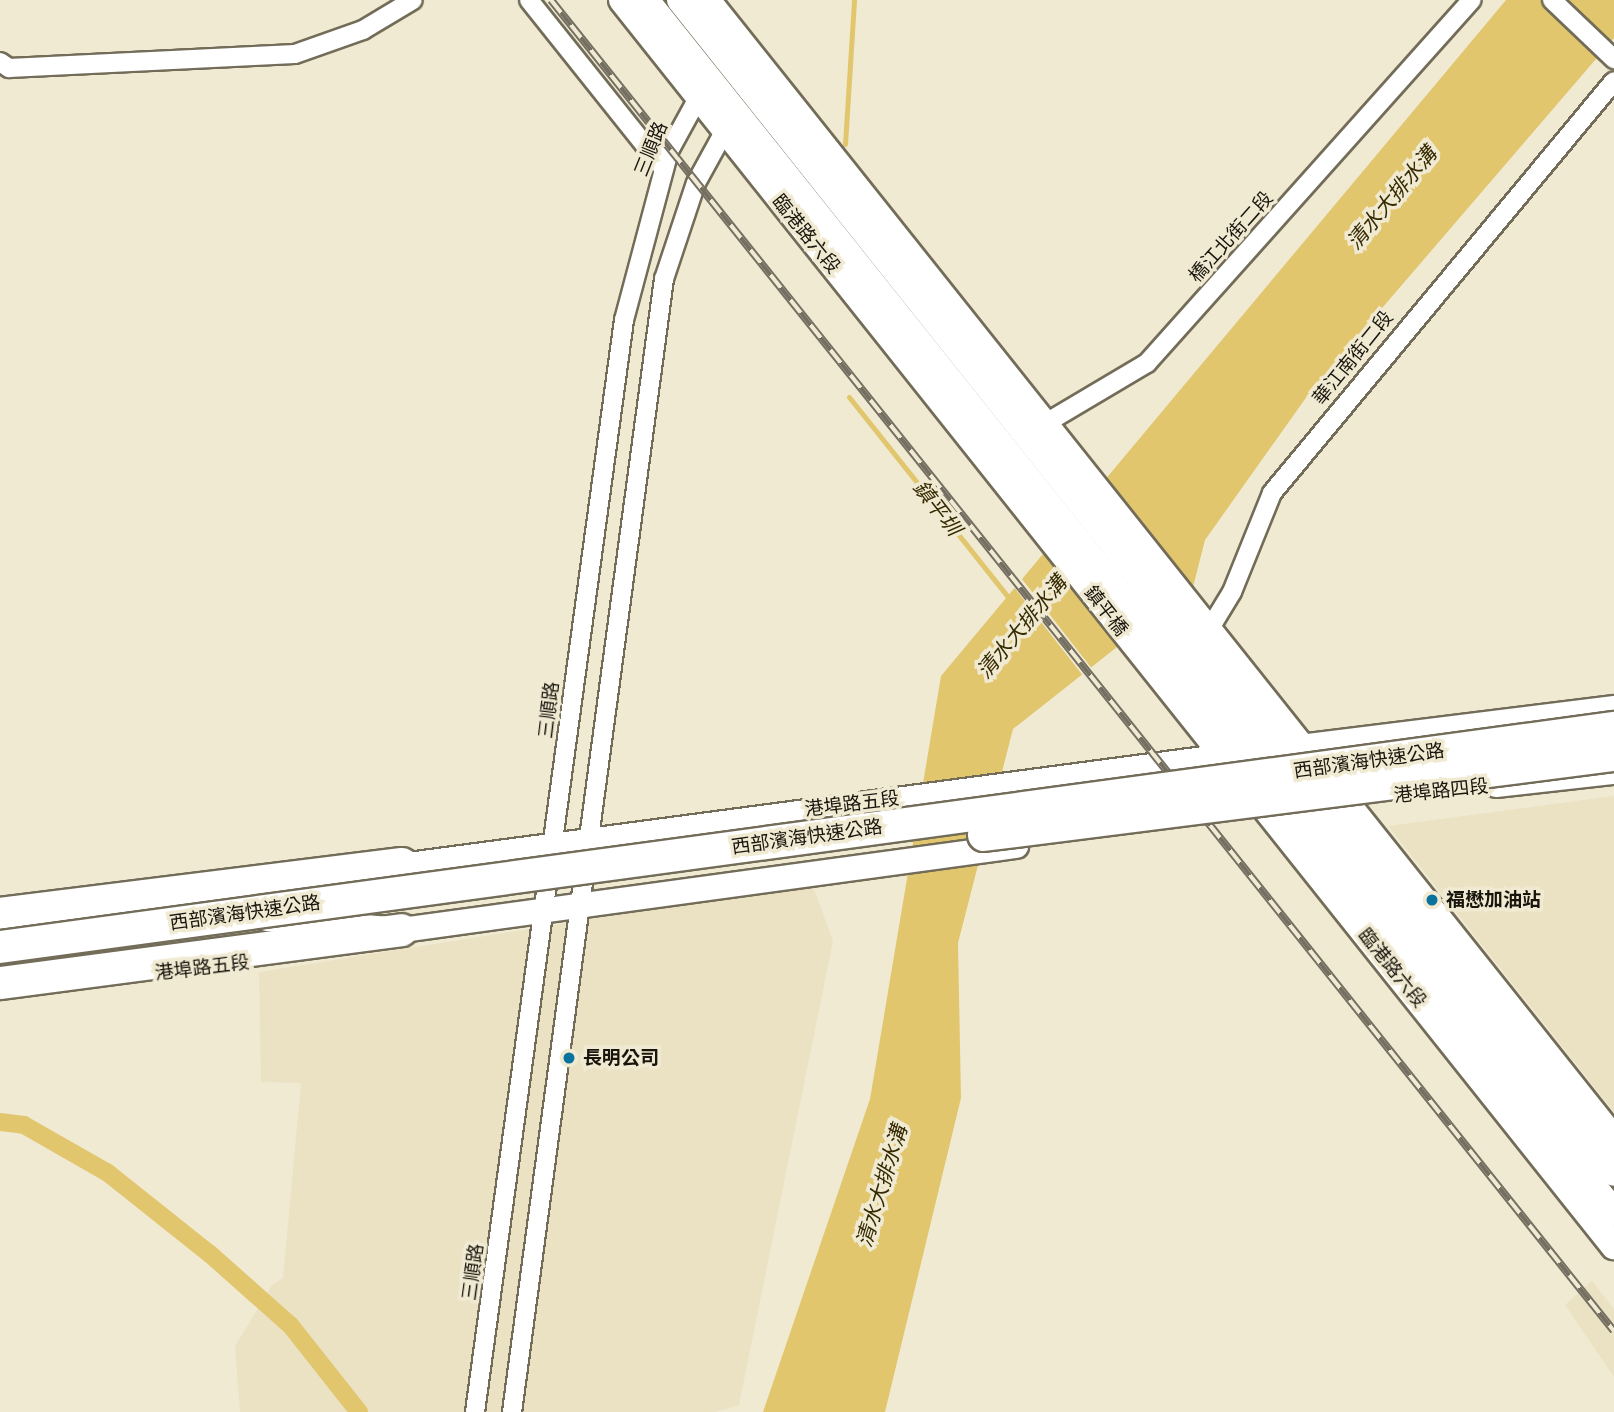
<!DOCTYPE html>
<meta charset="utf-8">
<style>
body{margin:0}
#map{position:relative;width:1614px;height:1412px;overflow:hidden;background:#f1ead3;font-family:Rubik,"Noto Sans TC",sans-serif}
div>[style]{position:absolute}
.built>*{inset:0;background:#ebe2c3}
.water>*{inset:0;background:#e1c66e}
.pier>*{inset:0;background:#f1ead3}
.stream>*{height:5px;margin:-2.5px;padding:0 2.5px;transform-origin:2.5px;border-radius:2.5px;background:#e1c66e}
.canal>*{height:18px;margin:-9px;padding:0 9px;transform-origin:9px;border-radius:9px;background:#e1c66e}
.roads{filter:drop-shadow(2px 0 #726c58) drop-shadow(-2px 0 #726c58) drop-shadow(0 2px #726c58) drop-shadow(0 -2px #726c58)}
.street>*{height:18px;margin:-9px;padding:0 9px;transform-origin:9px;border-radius:9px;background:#fff}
.secondary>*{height:24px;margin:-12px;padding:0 12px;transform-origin:12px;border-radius:12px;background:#fff}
.primary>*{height:26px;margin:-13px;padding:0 13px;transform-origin:13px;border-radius:13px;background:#fff}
.highway>*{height:32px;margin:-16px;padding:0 16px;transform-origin:16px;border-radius:16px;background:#fff}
.rail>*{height:8px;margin-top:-4px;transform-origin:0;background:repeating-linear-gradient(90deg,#f1ead3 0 16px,#746f61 0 32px);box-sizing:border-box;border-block:2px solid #746f61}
.bridges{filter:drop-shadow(2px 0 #726c58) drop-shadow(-2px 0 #726c58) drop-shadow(0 2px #726c58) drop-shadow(0 -2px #726c58)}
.highway-bridge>*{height:32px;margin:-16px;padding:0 16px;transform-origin:16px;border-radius:16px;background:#fff}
.dots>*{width:19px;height:19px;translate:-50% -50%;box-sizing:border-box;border:4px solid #f1ead3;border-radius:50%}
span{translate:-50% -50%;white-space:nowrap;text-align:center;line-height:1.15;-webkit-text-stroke:7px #f1ead3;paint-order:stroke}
.street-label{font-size:19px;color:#18150d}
.poi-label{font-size:19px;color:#18150d;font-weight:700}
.left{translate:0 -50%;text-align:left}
.water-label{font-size:21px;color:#352a02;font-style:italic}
</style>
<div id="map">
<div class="built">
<div style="clip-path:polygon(1614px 796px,1614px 1112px,1388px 826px)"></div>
<div style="clip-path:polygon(812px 884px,833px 941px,739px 1405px,716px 1412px,240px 1412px,235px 1346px,272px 1285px,283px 1278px,301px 1083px,261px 1082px,259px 972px)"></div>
<div style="clip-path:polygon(1592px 1281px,1614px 1309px,1614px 1377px,1565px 1305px)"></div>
</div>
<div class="water">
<div style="clip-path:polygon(1506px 0,1614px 0,1614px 38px,1310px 392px,1205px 540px,1193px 587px,1013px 729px,958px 943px,961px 1098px,885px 1412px,763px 1412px,870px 1099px,941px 676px)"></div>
</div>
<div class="pier">
<div style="clip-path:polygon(1018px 574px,1093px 670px,1084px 677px,1010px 582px)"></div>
</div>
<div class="stream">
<div style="left:845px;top:144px;width:144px;rotate:-86.4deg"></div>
<div style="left:849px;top:397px;width:256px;rotate:51.5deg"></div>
</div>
<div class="canal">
<div style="left:0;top:1122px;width:24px;rotate:7deg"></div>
<div style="left:24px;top:1125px;width:97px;rotate:29.7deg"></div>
<div style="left:108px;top:1173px;width:130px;rotate:38.5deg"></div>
<div style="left:210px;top:1254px;width:108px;rotate:41.6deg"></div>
<div style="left:291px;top:1326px;width:110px;rotate:51.7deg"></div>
</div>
<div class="roads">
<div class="street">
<div style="left:529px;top:0;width:216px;rotate:51.4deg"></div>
<div style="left:1552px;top:0;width:86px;rotate:43.6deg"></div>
<div style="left:0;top:62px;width:11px;rotate:34deg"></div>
<div style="left:9px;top:68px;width:286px;rotate:-2.8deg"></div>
<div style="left:295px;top:54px;width:72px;rotate:-19.4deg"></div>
<div style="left:363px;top:30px;width:58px;rotate:-31deg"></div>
<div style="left:1036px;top:429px;width:129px;rotate:-30.7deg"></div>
<div style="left:1147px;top:363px;width:487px;rotate:-48.2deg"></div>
<div style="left:1204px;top:638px;width:54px;rotate:-58.7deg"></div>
<div style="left:1232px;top:592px;width:107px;rotate:-68deg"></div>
<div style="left:1272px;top:493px;width:535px;rotate:-50.3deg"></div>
<div style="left:475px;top:1412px;width:1102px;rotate:-82.23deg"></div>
<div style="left:624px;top:320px;width:175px;rotate:-75.1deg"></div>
<div style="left:669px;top:151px;width:71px;rotate:-61.3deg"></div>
<div style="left:512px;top:1412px;width:1143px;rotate:-82.36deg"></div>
<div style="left:664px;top:279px;width:101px;rotate:-71.6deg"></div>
<div style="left:696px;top:183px;width:68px;rotate:-61.2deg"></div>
</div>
<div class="secondary">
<div style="left:1284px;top:749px;width:333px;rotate:-7.1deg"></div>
<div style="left:1496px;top:785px;width:119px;rotate:-6.3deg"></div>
<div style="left:386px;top:868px;width:863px;rotate:-7.59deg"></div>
<div style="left:267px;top:919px;width:135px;rotate:4.7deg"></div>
<div style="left:402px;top:930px;width:620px;rotate:-7.79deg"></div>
</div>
<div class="primary">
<div style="left:622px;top:0;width:1593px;rotate:51.48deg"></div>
<div style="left:646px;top:0;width:1551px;rotate:51.39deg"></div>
<div style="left:680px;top:0;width:1499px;rotate:51.47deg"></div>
<div style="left:707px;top:0;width:1456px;rotate:51.47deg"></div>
</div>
<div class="highway">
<div style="left:0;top:914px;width:405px;rotate:-7.1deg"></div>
<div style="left:0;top:983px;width:405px;rotate:-7.5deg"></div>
</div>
</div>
<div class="rail">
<div style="left:551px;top:0;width:1703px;rotate:51.39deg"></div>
</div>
<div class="bridges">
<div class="highway-bridge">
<div style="left:984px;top:835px;width:635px;rotate:-7.24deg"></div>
<div style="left:0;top:947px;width:1629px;rotate:-7.73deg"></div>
</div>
</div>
<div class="dots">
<div style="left:1432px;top:900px;background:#09729e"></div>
<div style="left:569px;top:1058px;background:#09729e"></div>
</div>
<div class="street-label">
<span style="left:651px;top:149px;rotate:-68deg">三順路</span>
<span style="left:806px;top:234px;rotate:51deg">臨港路六段</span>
<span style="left:1231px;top:237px;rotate:-48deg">橋江北街二段</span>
<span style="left:1353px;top:358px;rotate:-51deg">華江南街二段</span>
<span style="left:1106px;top:611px;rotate:52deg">鎮平橋</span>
<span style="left:549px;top:710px;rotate:-83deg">三順路</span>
<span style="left:1369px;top:761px;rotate:-8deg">西部濱海快速公路</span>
<span style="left:1441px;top:791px;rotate:-6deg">港埠路四段</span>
<span style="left:852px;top:804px;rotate:-7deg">港埠路五段</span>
<span style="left:807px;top:837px;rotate:-8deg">西部濱海快速公路</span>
<span style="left:245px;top:913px;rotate:-8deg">西部濱海快速公路</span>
<span style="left:202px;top:968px;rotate:-7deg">港埠路五段</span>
<span style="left:1392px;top:968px;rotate:51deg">臨港路六段</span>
<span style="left:473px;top:1272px;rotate:-82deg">三順路</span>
</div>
<div class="poi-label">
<span class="left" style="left:1446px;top:900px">福懋加油站</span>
<span class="left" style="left:583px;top:1058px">長明公司</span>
</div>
<div class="water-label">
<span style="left:1392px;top:198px;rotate:-50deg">清水大排水溝</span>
<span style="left:937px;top:508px;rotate:52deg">鎮平圳</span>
<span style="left:1022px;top:627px;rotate:-50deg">清水大排水溝</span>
<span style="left:882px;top:1186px;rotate:-73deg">清水大排水溝</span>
</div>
</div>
